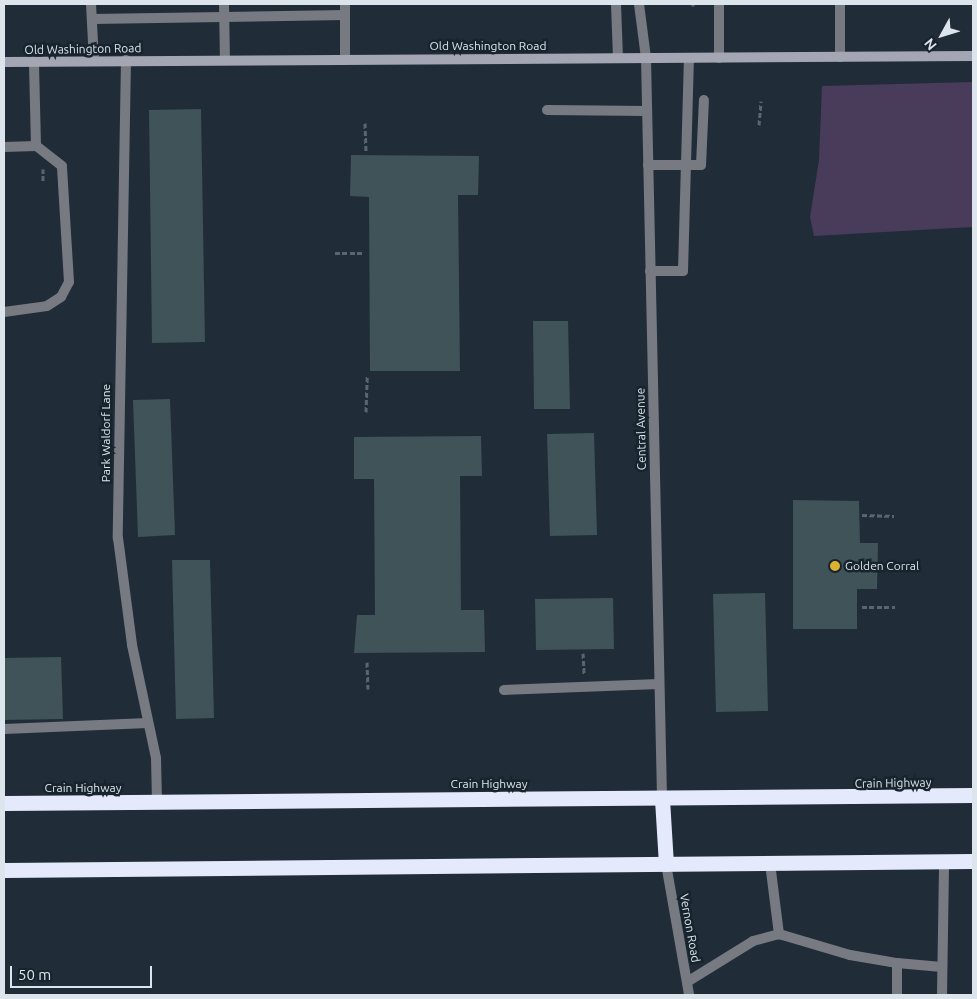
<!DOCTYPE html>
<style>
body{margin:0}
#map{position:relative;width:977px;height:999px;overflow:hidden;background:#202d38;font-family:Ubuntu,sans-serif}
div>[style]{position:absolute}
.green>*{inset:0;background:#493b5a}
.building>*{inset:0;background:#3f5358}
.path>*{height:3px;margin-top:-1.5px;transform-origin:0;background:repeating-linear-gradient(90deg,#5a666f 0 5px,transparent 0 7.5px)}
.lane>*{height:10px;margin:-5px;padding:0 5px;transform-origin:5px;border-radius:5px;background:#787a82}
.street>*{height:10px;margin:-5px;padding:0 5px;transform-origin:5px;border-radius:5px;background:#787a82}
.secondary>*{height:10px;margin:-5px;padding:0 5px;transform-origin:5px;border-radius:5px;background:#a4a7b3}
.highway>*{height:15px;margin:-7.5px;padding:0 7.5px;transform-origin:7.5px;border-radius:7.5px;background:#e4e9fc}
.dots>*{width:14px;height:14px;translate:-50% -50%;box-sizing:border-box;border:2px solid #17232d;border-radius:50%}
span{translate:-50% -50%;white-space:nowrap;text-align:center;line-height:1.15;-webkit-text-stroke:5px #17232d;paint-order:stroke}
.street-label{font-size:12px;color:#dce5eb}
.poi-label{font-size:12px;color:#dce5eb}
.left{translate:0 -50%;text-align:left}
.frame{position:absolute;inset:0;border:5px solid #dce5eb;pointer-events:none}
.north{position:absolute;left:917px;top:10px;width:50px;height:50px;-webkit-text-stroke:4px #17232d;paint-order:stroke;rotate:231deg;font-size:14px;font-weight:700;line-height:20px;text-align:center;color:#dce5eb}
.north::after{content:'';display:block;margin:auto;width:18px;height:22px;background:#dce5eb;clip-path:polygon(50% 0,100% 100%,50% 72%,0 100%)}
.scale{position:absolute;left:10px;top:966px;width:142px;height:22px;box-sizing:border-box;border:2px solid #dce5eb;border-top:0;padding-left:6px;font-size:15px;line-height:18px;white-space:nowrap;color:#dce5eb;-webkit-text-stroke:4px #17232d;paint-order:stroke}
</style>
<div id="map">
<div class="green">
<div style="clip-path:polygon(973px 82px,972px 227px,814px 236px,810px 217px,819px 160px,822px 86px)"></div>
</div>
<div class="building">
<div style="clip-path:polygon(201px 109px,205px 342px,152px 343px,149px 110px)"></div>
<div style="clip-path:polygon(351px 155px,479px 156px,478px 195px,458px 195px,460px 371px,370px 371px,369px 197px,350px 196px)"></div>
<div style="clip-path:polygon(533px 321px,568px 321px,570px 409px,534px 409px)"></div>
<div style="clip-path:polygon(170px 399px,175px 535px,138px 537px,133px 400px)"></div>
<div style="clip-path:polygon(594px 433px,597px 535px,550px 536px,547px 434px)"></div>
<div style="clip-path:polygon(481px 436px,482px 476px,460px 476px,461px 610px,484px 610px,485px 652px,354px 653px,357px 615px,375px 615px,374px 479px,354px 479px,354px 437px)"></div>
<div style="clip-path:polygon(793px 500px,859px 501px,860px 543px,878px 543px,877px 589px,857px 589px,857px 629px,793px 629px)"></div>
<div style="clip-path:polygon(172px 560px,210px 560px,214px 718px,176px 719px)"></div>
<div style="clip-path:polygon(765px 593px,768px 711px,716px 712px,713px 594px)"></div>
<div style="clip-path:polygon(613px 598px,614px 649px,536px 650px,535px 599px)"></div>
<div style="clip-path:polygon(61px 657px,63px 719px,4px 720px,4px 658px)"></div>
</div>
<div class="path">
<div style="left:693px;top:4px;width:2px;rotate:90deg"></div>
<div style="left:365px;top:123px;width:29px;rotate:88deg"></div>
<div style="left:759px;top:125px;width:24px;rotate:-85deg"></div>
<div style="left:43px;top:181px;width:12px;rotate:-90deg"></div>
<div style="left:335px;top:253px;width:29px"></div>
<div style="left:366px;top:412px;width:36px;rotate:-88deg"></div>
<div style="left:862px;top:515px;width:32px;rotate:2deg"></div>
<div style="left:862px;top:607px;width:33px"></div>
<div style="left:583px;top:653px;width:21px;rotate:87deg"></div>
<div style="left:367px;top:662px;width:27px;rotate:88deg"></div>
</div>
<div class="lane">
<div style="left:91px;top:4px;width:57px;rotate:87deg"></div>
<div style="left:224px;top:4px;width:56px;rotate:89deg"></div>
<div style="left:616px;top:4px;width:54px;rotate:87.9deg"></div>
<div style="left:639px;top:4px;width:54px;rotate:82.6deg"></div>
<div style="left:719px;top:4px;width:54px;rotate:90deg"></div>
<div style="left:840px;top:4px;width:53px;rotate:90deg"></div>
<div style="left:92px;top:19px;width:253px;rotate:-0.9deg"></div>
<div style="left:345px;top:60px;width:56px;rotate:-90deg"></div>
<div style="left:547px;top:110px;width:100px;rotate:0.6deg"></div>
<div style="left:4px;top:147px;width:32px;rotate:-2deg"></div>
<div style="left:648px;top:165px;width:53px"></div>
<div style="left:701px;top:165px;width:65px;rotate:-87.4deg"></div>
<div style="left:650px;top:271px;width:33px"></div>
<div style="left:683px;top:271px;width:213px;rotate:-88.4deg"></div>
<div style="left:4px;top:312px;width:43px;rotate:-7.9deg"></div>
<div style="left:47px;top:306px;width:17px;rotate:-33deg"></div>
<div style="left:61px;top:297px;width:17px;rotate:-62deg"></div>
<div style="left:69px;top:282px;width:116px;rotate:-93.5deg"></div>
<div style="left:62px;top:166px;width:33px;rotate:-142deg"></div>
<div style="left:36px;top:146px;width:84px;rotate:-91.4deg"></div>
<div style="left:504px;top:690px;width:155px;rotate:-2.2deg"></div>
<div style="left:4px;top:729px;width:144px;rotate:-2.4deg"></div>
<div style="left:770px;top:863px;width:72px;rotate:82.8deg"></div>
<div style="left:779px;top:934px;width:74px;rotate:16.5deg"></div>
<div style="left:850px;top:955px;width:48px;rotate:9.7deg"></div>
<div style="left:897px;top:963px;width:32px;rotate:90deg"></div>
<div style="left:897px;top:963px;width:45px;rotate:5.1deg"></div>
<div style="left:687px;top:982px;width:78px;rotate:-31.8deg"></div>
<div style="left:753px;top:941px;width:27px;rotate:-15deg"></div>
<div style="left:942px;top:995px;width:134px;rotate:-89.1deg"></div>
</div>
<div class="street">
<div style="left:646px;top:58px;width:741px;rotate:88.76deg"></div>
<div style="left:126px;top:60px;width:478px;rotate:91deg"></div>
<div style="left:118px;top:538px;width:108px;rotate:82.5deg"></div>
<div style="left:132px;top:645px;width:116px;rotate:78deg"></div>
<div style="left:156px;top:758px;width:44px;rotate:88.7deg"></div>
<div style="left:666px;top:864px;width:133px;rotate:80deg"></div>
</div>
<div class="secondary">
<div style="left:4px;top:62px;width:969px;rotate:-0.35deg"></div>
</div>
<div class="highway">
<div style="left:662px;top:799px;width:65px;rotate:86.5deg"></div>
<div style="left:4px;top:803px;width:969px;rotate:-0.47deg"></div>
<div style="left:4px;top:870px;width:969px;rotate:-0.53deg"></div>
</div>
<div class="dots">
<div style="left:835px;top:566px;background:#ddb133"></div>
</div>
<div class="street-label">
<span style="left:488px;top:46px">Old Washington Road</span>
<span style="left:83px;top:49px;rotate:-1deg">Old Washington Road</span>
<span style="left:641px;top:429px;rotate:-91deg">Central Avenue</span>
<span style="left:106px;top:433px;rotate:-90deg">Park Waldorf Lane</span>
<span style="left:893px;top:783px;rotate:-1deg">Crain Highway</span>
<span style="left:489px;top:784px">Crain Highway</span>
<span style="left:83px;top:788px">Crain Highway</span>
<span style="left:690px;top:928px;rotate:80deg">Vernon Road</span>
</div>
<div class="poi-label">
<span class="left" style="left:845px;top:566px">Golden Corral</span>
</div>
<div class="frame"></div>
<div class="north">N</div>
<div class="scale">50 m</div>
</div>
